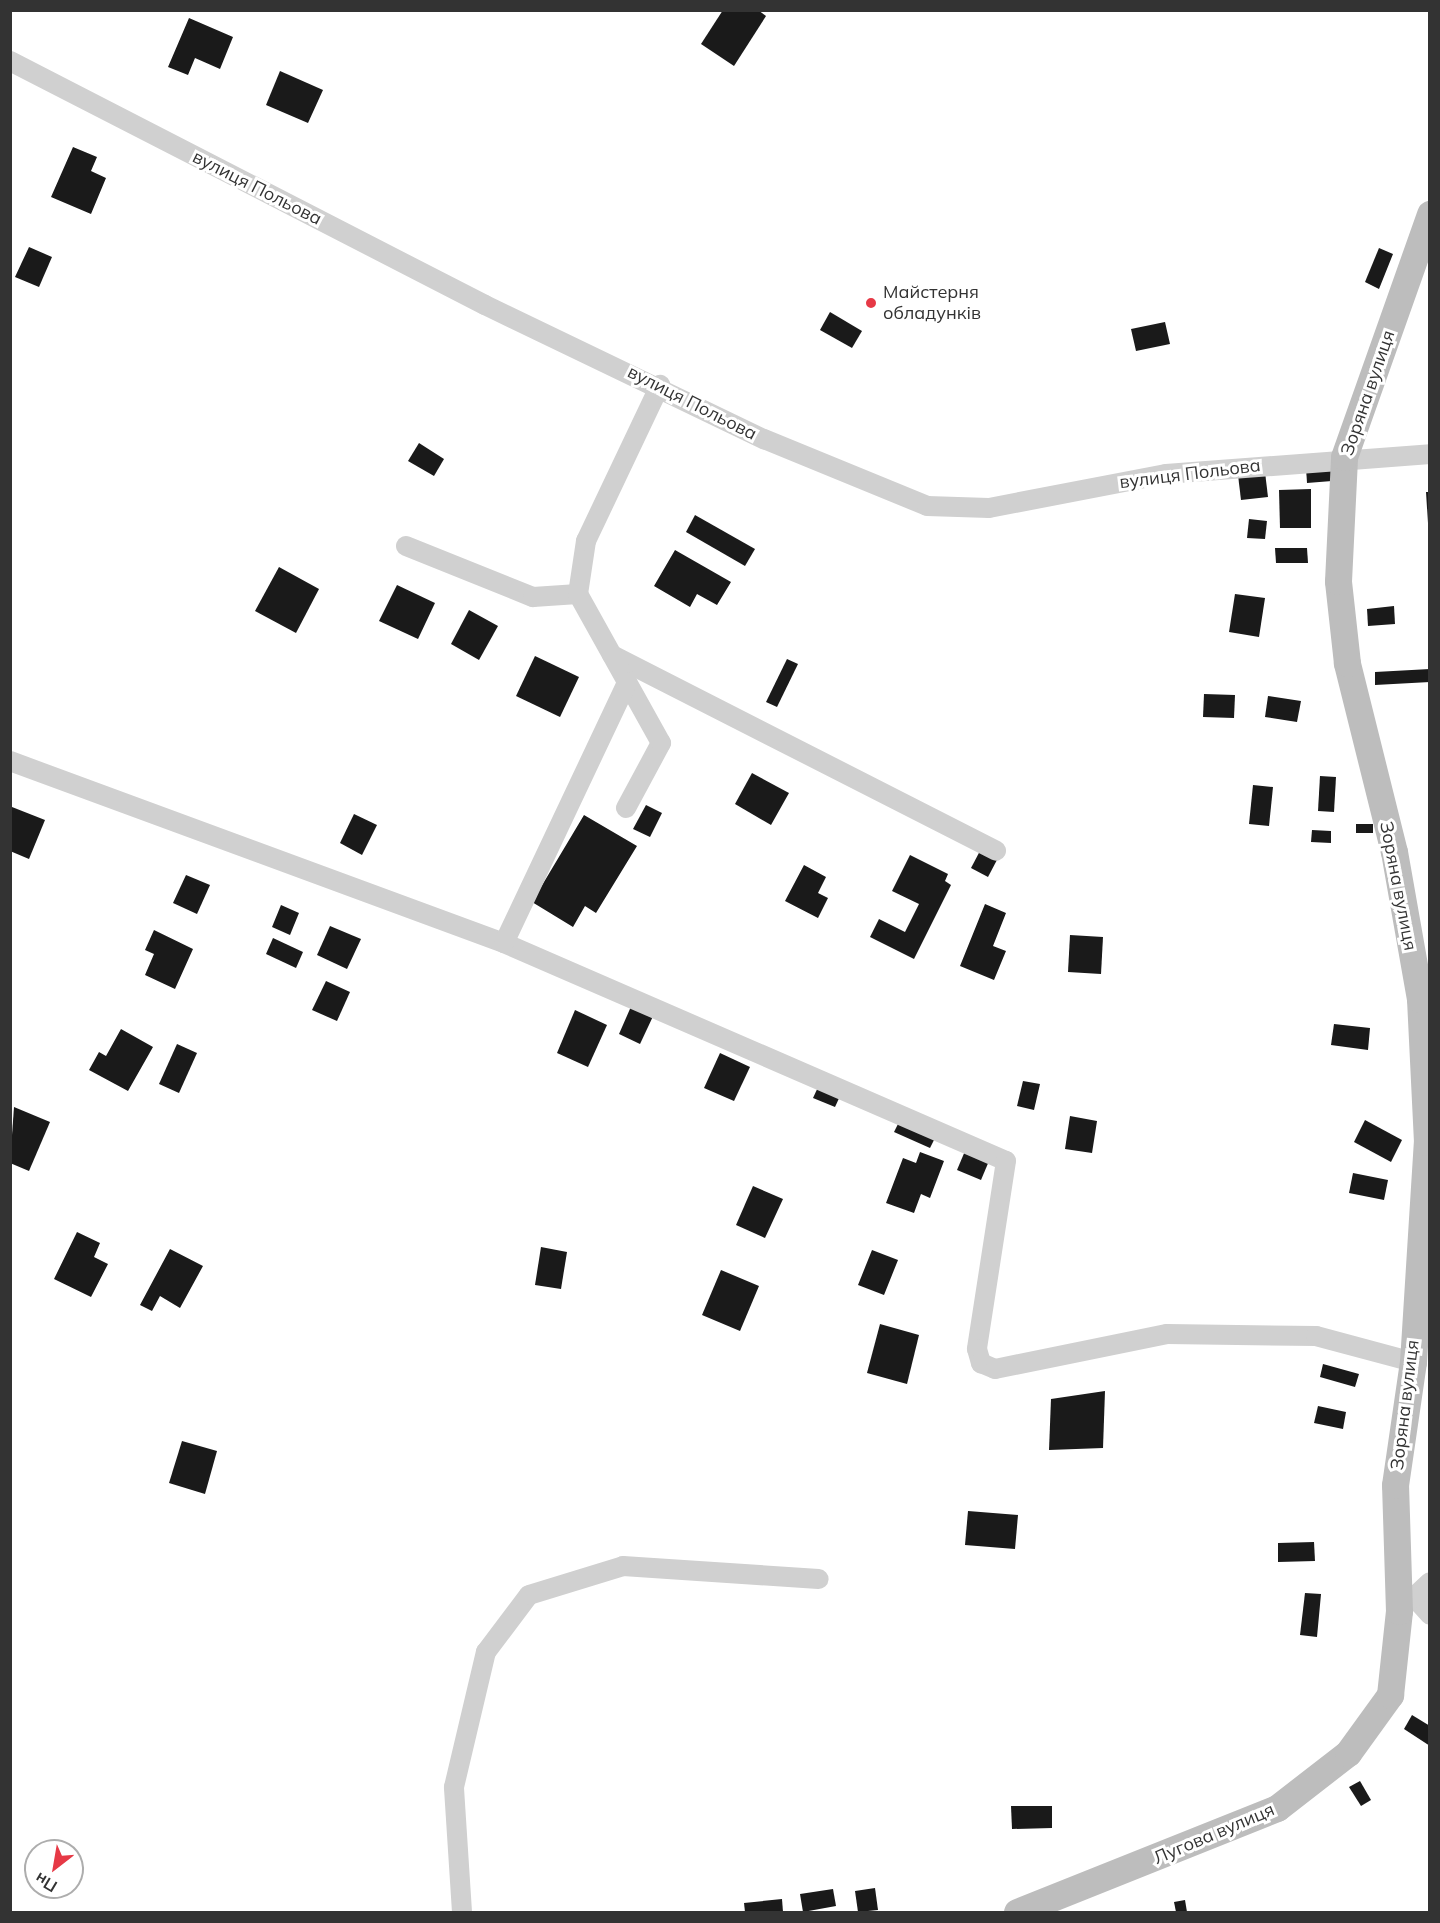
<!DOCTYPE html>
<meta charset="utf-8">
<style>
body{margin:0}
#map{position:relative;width:1440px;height:1923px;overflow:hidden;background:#fff;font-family:Mulish,sans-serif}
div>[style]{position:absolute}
.building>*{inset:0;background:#1a1a1a}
.street>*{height:20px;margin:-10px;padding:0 10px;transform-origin:10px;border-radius:10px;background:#d0d0d0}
.secondary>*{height:27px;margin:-13.5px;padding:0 13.5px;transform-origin:13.5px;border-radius:13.5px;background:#bdbdbd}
.dots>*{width:16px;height:16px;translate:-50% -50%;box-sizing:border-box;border:3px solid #fff;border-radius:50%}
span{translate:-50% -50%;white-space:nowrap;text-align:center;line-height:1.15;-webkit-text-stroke:6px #fff;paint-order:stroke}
.street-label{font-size:18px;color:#333}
.poi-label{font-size:18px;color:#333}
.left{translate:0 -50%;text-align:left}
.frame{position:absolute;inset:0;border:12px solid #333;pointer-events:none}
.north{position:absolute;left:24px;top:1839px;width:60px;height:60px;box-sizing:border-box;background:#fff;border:2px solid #adadad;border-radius:50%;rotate:211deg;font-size:16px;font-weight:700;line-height:24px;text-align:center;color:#333}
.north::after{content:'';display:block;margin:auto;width:21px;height:27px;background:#e63946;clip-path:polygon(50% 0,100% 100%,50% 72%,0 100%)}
</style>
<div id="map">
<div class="building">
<div style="clip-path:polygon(723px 10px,758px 10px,766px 16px,734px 66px,701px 44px)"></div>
<div style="clip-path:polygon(189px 18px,233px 37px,220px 69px,195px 58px,188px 75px,168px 67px)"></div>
<div style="clip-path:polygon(280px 71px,323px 90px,308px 123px,266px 105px)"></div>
<div style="clip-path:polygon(73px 147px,97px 157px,91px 171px,106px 178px,91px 214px,51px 197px)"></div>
<div style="clip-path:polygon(29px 247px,52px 257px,39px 287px,15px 277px)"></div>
<div style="clip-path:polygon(1379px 248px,1393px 254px,1379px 289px,1365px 282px)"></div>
<div style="clip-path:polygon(830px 312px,862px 331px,852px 348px,820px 330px)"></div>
<div style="clip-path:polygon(1165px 322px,1170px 344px,1136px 351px,1131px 329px)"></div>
<div style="clip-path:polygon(419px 443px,444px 459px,434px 476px,408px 461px)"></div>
<div style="clip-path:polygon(1331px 467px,1332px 481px,1307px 483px,1306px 468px)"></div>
<div style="clip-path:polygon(1265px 472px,1268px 497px,1241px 500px,1238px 475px)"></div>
<div style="clip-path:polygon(1311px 489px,1311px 528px,1280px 528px,1279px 490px)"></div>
<div style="clip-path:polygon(1426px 492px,1430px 492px,1430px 523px,1428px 523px)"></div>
<div style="clip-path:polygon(695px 515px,755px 549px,745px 566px,686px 532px)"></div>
<div style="clip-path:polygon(1249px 519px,1267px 521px,1265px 539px,1247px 538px)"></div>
<div style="clip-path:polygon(1275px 548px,1307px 548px,1308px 563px,1276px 563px)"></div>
<div style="clip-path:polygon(675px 550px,731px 582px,717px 605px,697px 594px,690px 607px,654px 586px)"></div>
<div style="clip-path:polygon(279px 567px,319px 589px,296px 633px,255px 611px)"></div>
<div style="clip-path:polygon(397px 585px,435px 603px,418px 639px,379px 621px)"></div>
<div style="clip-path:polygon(1235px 594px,1265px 598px,1259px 637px,1229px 632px)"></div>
<div style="clip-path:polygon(1394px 606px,1395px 624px,1368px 626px,1367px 609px)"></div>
<div style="clip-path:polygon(469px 610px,498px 626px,479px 660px,451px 644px)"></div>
<div style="clip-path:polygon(535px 656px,579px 677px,560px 717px,516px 696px)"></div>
<div style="clip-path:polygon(787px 659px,798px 664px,777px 707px,766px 702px)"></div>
<div style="clip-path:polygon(1430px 669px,1430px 682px,1375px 685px,1375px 672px)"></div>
<div style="clip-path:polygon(1204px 694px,1235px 695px,1234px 718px,1203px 717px)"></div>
<div style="clip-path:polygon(1268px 696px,1301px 701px,1297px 722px,1265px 717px)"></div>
<div style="clip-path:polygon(752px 773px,789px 793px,771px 825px,735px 804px)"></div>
<div style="clip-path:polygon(1320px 776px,1336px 777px,1334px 812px,1318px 811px)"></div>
<div style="clip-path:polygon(1253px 785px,1273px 787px,1269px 826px,1249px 824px)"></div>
<div style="clip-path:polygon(646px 805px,662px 813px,650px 837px,633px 829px)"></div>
<div style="clip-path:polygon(12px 807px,45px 820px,29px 859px,10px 851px)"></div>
<div style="clip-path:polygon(354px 814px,377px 825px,362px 855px,340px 843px)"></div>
<div style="clip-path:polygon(584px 815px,637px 846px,596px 913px,585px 906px,573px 927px,532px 902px)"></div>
<div style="clip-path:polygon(1356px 824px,1373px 824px,1373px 833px,1356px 833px)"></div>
<div style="clip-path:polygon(1312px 830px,1331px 831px,1331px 843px,1311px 842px)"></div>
<div style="clip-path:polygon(981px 849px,998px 858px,988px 877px,971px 868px)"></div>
<div style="clip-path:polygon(910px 855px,948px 874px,945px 881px,951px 885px,914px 959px,870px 937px,879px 919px,905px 932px,919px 904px,892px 891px)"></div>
<div style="clip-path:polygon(804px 865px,826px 877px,818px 893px,828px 898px,818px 918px,785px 901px)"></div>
<div style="clip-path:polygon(186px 875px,210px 885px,197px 914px,173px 903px)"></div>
<div style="clip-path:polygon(985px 904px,1006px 913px,993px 946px,1006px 951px,994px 980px,960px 966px)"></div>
<div style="clip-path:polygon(281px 905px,299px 913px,290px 935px,272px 927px)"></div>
<div style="clip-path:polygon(330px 926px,361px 939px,347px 969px,317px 955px)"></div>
<div style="clip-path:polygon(154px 930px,193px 949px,175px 989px,145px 975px,154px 954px,145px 950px)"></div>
<div style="clip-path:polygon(1070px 935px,1103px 937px,1101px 974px,1068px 972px)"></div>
<div style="clip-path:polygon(273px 938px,303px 952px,296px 968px,266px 954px)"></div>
<div style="clip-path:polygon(326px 981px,350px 992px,337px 1021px,312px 1010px)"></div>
<div style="clip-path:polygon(633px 1002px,655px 1012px,640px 1044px,619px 1034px)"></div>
<div style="clip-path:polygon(575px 1010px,607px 1025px,588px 1067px,557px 1053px)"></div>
<div style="clip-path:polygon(1334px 1024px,1370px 1028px,1368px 1050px,1331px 1045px)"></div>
<div style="clip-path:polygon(121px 1029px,153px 1047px,128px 1091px,89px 1070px,99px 1052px,106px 1056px)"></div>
<div style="clip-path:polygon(177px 1044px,197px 1053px,179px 1093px,159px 1084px)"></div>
<div style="clip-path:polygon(720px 1053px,750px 1067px,734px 1101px,704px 1088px)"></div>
<div style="clip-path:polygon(1023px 1081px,1040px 1084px,1034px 1110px,1017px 1106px)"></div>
<div style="clip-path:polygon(819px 1085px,841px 1094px,835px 1107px,813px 1098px)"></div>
<div style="clip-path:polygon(14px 1107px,50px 1122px,29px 1171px,10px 1163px)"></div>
<div style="clip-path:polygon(1070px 1116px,1097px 1121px,1092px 1153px,1065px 1149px)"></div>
<div style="clip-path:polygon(1365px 1120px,1402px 1140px,1391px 1162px,1354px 1142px)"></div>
<div style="clip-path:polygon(899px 1122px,935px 1138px,930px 1148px,894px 1132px)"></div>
<div style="clip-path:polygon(965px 1151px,989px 1161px,981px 1180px,957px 1170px)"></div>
<div style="clip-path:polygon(920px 1152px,944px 1161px,930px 1198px,921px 1194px,914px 1213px,886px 1203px,903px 1158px,916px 1163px)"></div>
<div style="clip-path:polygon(1353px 1173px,1388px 1180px,1384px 1200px,1349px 1193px)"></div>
<div style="clip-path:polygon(753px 1186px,783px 1199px,765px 1238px,736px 1225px)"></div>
<div style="clip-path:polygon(77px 1232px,100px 1243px,94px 1257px,108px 1264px,91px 1297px,54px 1279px)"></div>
<div style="clip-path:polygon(541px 1247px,567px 1252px,561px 1289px,535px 1285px)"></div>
<div style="clip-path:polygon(170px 1249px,203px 1266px,180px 1308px,160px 1296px,152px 1311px,140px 1305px)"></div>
<div style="clip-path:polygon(872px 1250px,898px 1260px,884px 1295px,858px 1285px)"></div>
<div style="clip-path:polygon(721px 1270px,759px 1286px,740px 1331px,702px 1315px)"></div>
<div style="clip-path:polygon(880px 1324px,919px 1335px,907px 1384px,867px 1373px)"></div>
<div style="clip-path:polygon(1323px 1364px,1359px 1374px,1355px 1387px,1320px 1377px)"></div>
<div style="clip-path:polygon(1105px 1391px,1103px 1448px,1049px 1450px,1051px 1399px)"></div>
<div style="clip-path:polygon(1318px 1406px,1346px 1412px,1343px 1429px,1314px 1423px)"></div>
<div style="clip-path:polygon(182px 1441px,217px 1451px,205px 1494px,169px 1483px)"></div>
<div style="clip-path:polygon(968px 1511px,1018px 1515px,1015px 1549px,965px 1545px)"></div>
<div style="clip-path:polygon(1314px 1542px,1315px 1561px,1278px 1562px,1278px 1543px)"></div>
<div style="clip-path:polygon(1305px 1593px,1321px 1594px,1317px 1637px,1300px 1635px)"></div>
<div style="clip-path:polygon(1412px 1715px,1430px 1726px,1430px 1746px,1404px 1729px)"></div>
<div style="clip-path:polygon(1360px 1781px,1371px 1800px,1361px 1806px,1349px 1787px)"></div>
<div style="clip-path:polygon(1011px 1806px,1052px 1806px,1052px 1828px,1012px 1829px)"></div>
<div style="clip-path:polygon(875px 1888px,878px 1910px,858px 1912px,855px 1891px)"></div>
<div style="clip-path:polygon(833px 1889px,836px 1906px,803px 1912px,800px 1894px)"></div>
<div style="clip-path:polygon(782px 1899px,783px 1912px,745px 1912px,744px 1903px)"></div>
<div style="clip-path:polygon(1185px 1900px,1187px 1912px,1176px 1912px,1174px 1902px)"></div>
</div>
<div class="street">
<div style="left:10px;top:61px;width:534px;rotate:27.19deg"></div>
<div style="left:485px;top:305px;width:310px;rotate:25.7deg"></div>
<div style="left:764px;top:439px;width:176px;rotate:22.3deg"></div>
<div style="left:927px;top:506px;width:62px;rotate:1.8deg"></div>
<div style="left:989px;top:508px;width:180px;rotate:-10.9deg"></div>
<div style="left:1166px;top:474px;width:265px;rotate:-4.3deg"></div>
<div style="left:406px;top:546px;width:137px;rotate:21.9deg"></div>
<div style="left:533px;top:597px;width:45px;rotate:-3.8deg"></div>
<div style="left:612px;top:655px;width:431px;rotate:27deg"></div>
<div style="left:10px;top:761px;width:526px;rotate:20.22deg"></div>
<div style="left:504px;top:943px;width:547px;rotate:23.47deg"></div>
<div style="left:1006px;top:1161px;width:190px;rotate:98.8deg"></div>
<div style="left:977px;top:1349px;width:15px;rotate:74deg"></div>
<div style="left:981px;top:1363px;width:15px;rotate:23deg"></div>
<div style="left:995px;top:1369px;width:176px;rotate:-11.5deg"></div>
<div style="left:1167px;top:1334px;width:149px;rotate:0.8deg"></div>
<div style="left:1316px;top:1336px;width:100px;rotate:15deg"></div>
<div style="left:626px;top:808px;width:74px;rotate:-61.7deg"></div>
<div style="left:661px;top:743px;width:171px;rotate:-119.1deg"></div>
<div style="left:578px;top:594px;width:54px;rotate:-81.4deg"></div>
<div style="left:586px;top:541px;width:173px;rotate:-64.6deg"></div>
<div style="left:504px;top:943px;width:288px;rotate:-64.7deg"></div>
<div style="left:1414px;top:1597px;width:24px;rotate:48deg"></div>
<div style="left:1399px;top:1611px;width:42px;rotate:-43.1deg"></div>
<div style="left:462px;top:1912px;width:125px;rotate:-93.7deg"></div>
<div style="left:454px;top:1787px;width:139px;rotate:-76.7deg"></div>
<div style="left:486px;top:1652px;width:71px;rotate:-53deg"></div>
<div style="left:529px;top:1595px;width:98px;rotate:-17.1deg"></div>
<div style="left:623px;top:1566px;width:196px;rotate:3.8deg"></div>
</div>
<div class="secondary">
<div style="left:1017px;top:1912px;width:280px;rotate:-21.8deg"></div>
<div style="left:1277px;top:1808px;width:90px;rotate:-37.8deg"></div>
<div style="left:1348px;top:1753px;width:72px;rotate:-54.1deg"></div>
<div style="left:1390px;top:1695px;width:84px;rotate:-83.9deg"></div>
<div style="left:1399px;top:1611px;width:126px;rotate:-91.8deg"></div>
<div style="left:1395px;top:1485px;width:124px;rotate:-81.7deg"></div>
<div style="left:1413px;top:1362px;width:220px;rotate:-86.4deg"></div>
<div style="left:1427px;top:1142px;width:143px;rotate:-92.8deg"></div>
<div style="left:1420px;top:999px;width:149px;rotate:-100deg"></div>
<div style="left:1394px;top:852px;width:195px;rotate:-104deg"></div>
<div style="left:1347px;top:663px;width:82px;rotate:-96.3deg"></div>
<div style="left:1338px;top:581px;width:124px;rotate:-87.2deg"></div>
<div style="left:1344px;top:457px;width:258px;rotate:-70.5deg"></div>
</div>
<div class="dots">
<div style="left:871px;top:303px;background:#e63946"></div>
</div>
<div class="street-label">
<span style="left:257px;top:188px;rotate:27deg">вулиця Польова</span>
<span style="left:1368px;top:393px;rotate:-71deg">Зоряна вулиця</span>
<span style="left:692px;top:403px;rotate:27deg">вулиця Польова</span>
<span style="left:1190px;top:474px;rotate:-7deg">вулиця Польова</span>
<span style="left:1398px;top:886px;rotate:79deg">Зоряна вулиця</span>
<span style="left:1405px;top:1405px;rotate:-83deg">Зоряна вулиця</span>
<span style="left:1214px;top:1834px;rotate:-23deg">Лугова вулиця</span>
</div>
<div class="poi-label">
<span class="left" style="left:883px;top:303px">Майстерня<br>обладунків</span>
</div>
<div class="frame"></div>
<div class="north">Пн</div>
</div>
